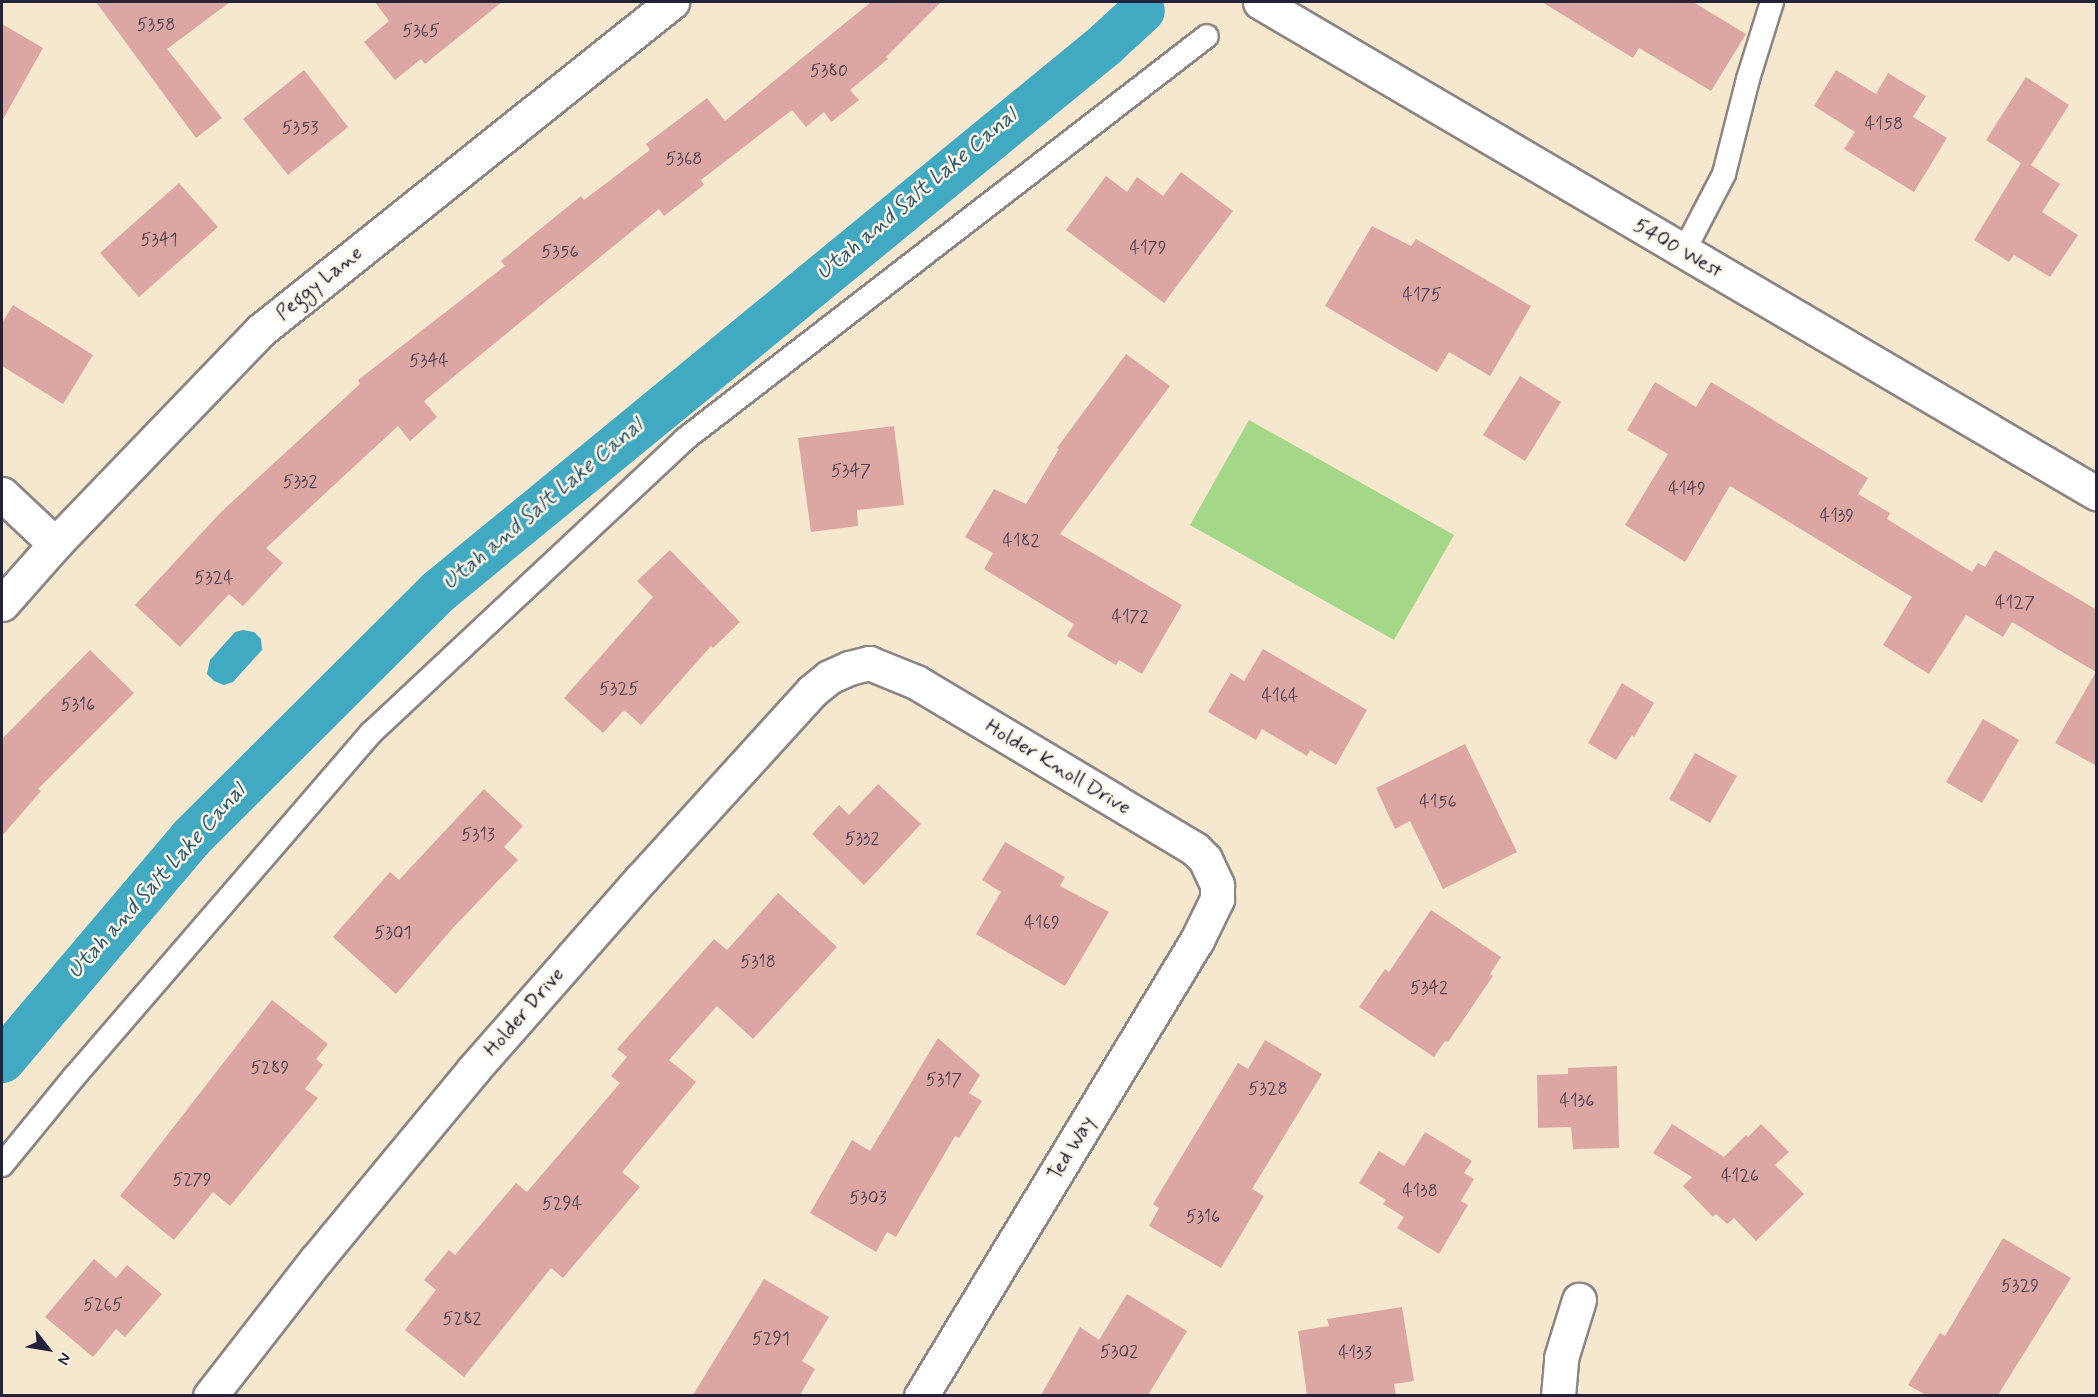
<!DOCTYPE html>
<style>
body{margin:0}
#map{position:relative;width:2098px;height:1397px;overflow:hidden;background:#f5e8cf;font-family:Mynerve,sans-serif}
div>[style]{position:absolute}
.green>*{inset:0;background:#a4d787}
.water>*{inset:0;background:#41a9c1}
.canal>*{height:45px;margin:-22.5px;padding:0 22.5px;transform-origin:22.5px;border-radius:22.5px;background:#41a9c1}
.building>*{inset:0;background:#dca7a2}
.roads{filter:drop-shadow(2px 0 #8c8585) drop-shadow(-2px 0 #8c8585) drop-shadow(0 2px #8c8585) drop-shadow(0 -2px #8c8585)}
.service>*{height:22px;margin:-11px;padding:0 11px;transform-origin:11px;border-radius:11px;background:#fff}
.minor>*{height:33px;margin:-16.5px;padding:0 16.5px;transform-origin:16.5px;border-radius:16.5px;background:#fff}
.tertiary>*{height:33px;margin:-16.5px;padding:0 16.5px;transform-origin:16.5px;border-radius:16.5px;background:#fff}
span{translate:-50% -50%;white-space:nowrap;text-align:center;line-height:1.15;-webkit-text-stroke:5px #fcf5e5;paint-order:stroke}
.number-label{font-size:18px;color:#504355}
.number-label span{-webkit-text-stroke-width:0}
.street-label{font-size:21px;color:#22223b}
.water-label{font-size:22px;color:#2e5871;font-style:italic}
.frame{position:absolute;inset:0;border:3px solid #22223b;pointer-events:none}
.north{position:absolute;left:18px;top:1319px;width:60px;height:60px;-webkit-text-stroke:4px #fcf5e5;paint-order:stroke;rotate:121deg;font-size:16px;font-weight:700;line-height:24px;text-align:center;color:#22223b}
.north::after{content:'';display:block;margin:auto;width:21px;height:27px;background:#22223b;clip-path:polygon(50% 0,100% 100%,50% 72%,0 100%)}
</style>
<div id="map">
<div class="green">
<div style="clip-path:polygon(1249px 420px,1454px 535px,1394px 640px,1190px 525px)"></div>
</div>
<div class="water">
<div style="clip-path:polygon(243px 630px,254px 632px,261px 639px,262px 650px,233px 682px,224px 685px,214px 681px,207px 674px,210px 660px,235px 632px)"></div>
</div>
<div class="canal">
<div style="left:2px;top:1060px;width:292px;rotate:-49.7deg"></div>
<div style="left:191px;top:837px;width:349px;rotate:-44.9deg"></div>
<div style="left:438px;top:591px;width:863px;rotate:-39.35deg"></div>
<div style="left:1105px;top:44px;width:50px;rotate:-42.6deg"></div>
</div>
<div class="building">
<div style="clip-path:polygon(96px 2px,230px 2px,167px 49px,222px 118px,196px 138px)"></div>
<div style="clip-path:polygon(375px 2px,502px 2px,425px 64px,421px 59px,395px 80px,364px 42px,389px 21px)"></div>
<div style="clip-path:polygon(871px 2px,941px 2px,886px 57px,888px 59px,850px 90px,859px 100px,831px 122px,824px 112px,806px 127px,792px 110px,701px 180px,704px 185px,664px 216px,659px 209px,424px 401px,437px 417px,410px 441px,398px 426px,266px 548px,283px 563px,243px 606px,229px 594px,180px 647px,135px 605px,221px 512px,360px 384px,358px 380px,505px 266px,501px 261px,581px 196px,584px 200px,650px 150px,646px 144px,707px 98px,725px 121px)"></div>
<div style="clip-path:polygon(1542px 2px,1693px 2px,1746px 34px,1711px 91px,1639px 48px,1633px 58px)"></div>
<div style="clip-path:polygon(2px 24px,43px 48px,2px 121px)"></div>
<div style="clip-path:polygon(304px 70px,348px 127px,288px 175px,243px 119px)"></div>
<div style="clip-path:polygon(1836px 70px,1876px 94px,1888px 73px,1926px 96px,1913px 117px,1947px 138px,1914px 192px,1844px 149px,1855px 132px,1814px 106px)"></div>
<div style="clip-path:polygon(2026px 77px,2069px 105px,2031px 165px,2060px 184px,2042px 212px,2078px 235px,2050px 277px,2014px 255px,2009px 262px,1974px 240px,2021px 163px,1986px 140px)"></div>
<div style="clip-path:polygon(1181px 172px,1233px 211px,1164px 303px,1066px 230px,1106px 176px,1127px 192px,1137px 177px,1163px 196px)"></div>
<div style="clip-path:polygon(179px 183px,218px 227px,139px 297px,100px 253px)"></div>
<div style="clip-path:polygon(1372px 226px,1411px 246px,1416px 239px,1531px 306px,1490px 376px,1449px 352px,1437px 372px,1325px 306px)"></div>
<div style="clip-path:polygon(13px 305px,93px 355px,63px 404px,2px 366px,2px 323px)"></div>
<div style="clip-path:polygon(1126px 354px,1170px 386px,1060px 534px,1182px 605px,1142px 674px,1119px 660px,1116px 665px,1067px 636px,1074px 624px,984px 569px,993px 553px,965px 537px,994px 489px,1026px 504px,1059px 449px,1057px 448px)"></div>
<div style="clip-path:polygon(1520px 376px,1561px 402px,1525px 461px,1483px 435px)"></div>
<div style="clip-path:polygon(1655px 382px,1696px 407px,1711px 382px,1868px 478px,1858px 494px,1890px 513px,1887px 519px,1972px 572px,1978px 563px,1985px 567px,1995px 550px,2097px 610px,2097px 766px,2055px 743px,2096px 672px,2012px 622px,2003px 637px,1966px 615px,1929px 674px,1883px 645px,1912px 597px,1730px 486px,1685px 562px,1625px 525px,1668px 454px,1627px 430px)"></div>
<div style="clip-path:polygon(894px 426px,904px 505px,857px 510px,858px 526px,811px 532px,798px 438px)"></div>
<div style="clip-path:polygon(670px 550px,740px 622px,713px 648px,711px 646px,641px 725px,624px 710px,603px 733px,564px 698px,653px 597px,637px 581px)"></div>
<div style="clip-path:polygon(1263px 649px,1367px 710px,1336px 765px,1310px 750px,1307px 756px,1262px 729px,1256px 740px,1208px 712px,1231px 673px,1244px 681px)"></div>
<div style="clip-path:polygon(90px 650px,134px 693px,38px 789px,41px 791px,2px 836px,2px 739px)"></div>
<div style="clip-path:polygon(1622px 683px,1654px 703px,1634px 737px,1632px 735px,1616px 760px,1588px 743px)"></div>
<div style="clip-path:polygon(1983px 719px,2019px 740px,1982px 803px,1946px 782px)"></div>
<div style="clip-path:polygon(1465px 744px,1517px 852px,1443px 889px,1410px 821px,1395px 829px,1376px 788px)"></div>
<div style="clip-path:polygon(1695px 753px,1737px 776px,1710px 823px,1669px 799px)"></div>
<div style="clip-path:polygon(878px 784px,921px 824px,864px 885px,812px 834px,839px 805px,849px 815px)"></div>
<div style="clip-path:polygon(484px 789px,523px 826px,504px 847px,518px 860px,452px 929px,396px 994px,333px 937px,390px 872px,399px 880px)"></div>
<div style="clip-path:polygon(1005px 842px,1065px 877px,1060px 886px,1109px 912px,1065px 986px,976px 934px,1001px 892px,982px 880px)"></div>
<div style="clip-path:polygon(778px 893px,837px 947px,753px 1039px,717px 1006px,669px 1060px,696px 1082px,622px 1172px,640px 1187px,563px 1278px,551px 1268px,464px 1377px,405px 1330px,436px 1290px,424px 1280px,449px 1250px,455px 1255px,516px 1183px,527px 1192px,598px 1109px,620px 1083px,611px 1076px,627px 1057px,617px 1049px,714px 939px,727px 950px)"></div>
<div style="clip-path:polygon(1431px 910px,1501px 957px,1490px 974px,1493px 976px,1448px 1042px,1445px 1041px,1434px 1057px,1359px 1007px,1385px 969px,1389px 972px)"></div>
<div style="clip-path:polygon(272px 1000px,328px 1044px,316px 1059px,323px 1065px,305px 1089px,318px 1098px,230px 1206px,213px 1192px,174px 1240px,120px 1196px)"></div>
<div style="clip-path:polygon(938px 1038px,980px 1075px,969px 1093px,982px 1101px,959px 1138px,955px 1136px,896px 1237px,887px 1232px,876px 1252px,810px 1213px,852px 1140px,870px 1151px)"></div>
<div style="clip-path:polygon(1265px 1040px,1322px 1074px,1252px 1189px,1264px 1196px,1221px 1268px,1149px 1226px,1159px 1208px,1153px 1204px,1238px 1063px,1248px 1069px)"></div>
<div style="clip-path:polygon(1617px 1066px,1619px 1148px,1573px 1149px,1571px 1127px,1538px 1128px,1537px 1075px,1568px 1074px,1568px 1068px)"></div>
<div style="clip-path:polygon(1672px 1124px,1724px 1157px,1746px 1135px,1748px 1137px,1761px 1124px,1789px 1152px,1775px 1165px,1804px 1194px,1756px 1241px,1734px 1218px,1727px 1224px,1716px 1214px,1713px 1217px,1683px 1186px,1692px 1177px,1653px 1153px)"></div>
<div style="clip-path:polygon(1425px 1132px,1472px 1161px,1464px 1173px,1474px 1179px,1461px 1201px,1468px 1205px,1439px 1254px,1397px 1228px,1404px 1217px,1383px 1204px,1386px 1200px,1359px 1183px,1379px 1151px,1404px 1166px)"></div>
<div style="clip-path:polygon(2003px 1238px,2071px 1278px,1998px 1395px,1926px 1395px,1908px 1385px,1940px 1333px,1945px 1336px)"></div>
<div style="clip-path:polygon(94px 1259px,116px 1278px,127px 1265px,162px 1294px,125px 1337px,116px 1329px,93px 1357px,45px 1317px)"></div>
<div style="clip-path:polygon(764px 1279px,829px 1317px,802px 1361px,815px 1369px,800px 1395px,693px 1395px)"></div>
<div style="clip-path:polygon(1127px 1294px,1187px 1331px,1148px 1395px,1041px 1395px,1080px 1327px,1099px 1340px)"></div>
<div style="clip-path:polygon(1402px 1307px,1414px 1381px,1394px 1384px,1396px 1395px,1307px 1395px,1298px 1331px,1329px 1326px,1327px 1319px)"></div>
</div>
<div class="roads">
<div class="service">
<div style="left:1684px;top:251px;width:87px;rotate:-62.5deg"></div>
<div style="left:1724px;top:174px;width:98px;rotate:-75.8deg"></div>
<div style="left:1748px;top:79px;width:81px;rotate:-72.7deg"></div>
<div style="left:2px;top:1165px;width:114px;rotate:-50.7deg"></div>
<div style="left:74px;top:1077px;width:454px;rotate:-49.2deg"></div>
<div style="left:371px;top:733px;width:430px;rotate:-43.1deg"></div>
<div style="left:685px;top:439px;width:659px;rotate:-37.67deg"></div>
</div>
<div class="minor">
<div style="left:2px;top:494px;width:73px;rotate:43.3deg"></div>
<div style="left:2px;top:604px;width:80px;rotate:-48.5deg"></div>
<div style="left:55px;top:544px;width:297px;rotate:-46.1deg"></div>
<div style="left:261px;top:330px;width:526px;rotate:-38.59deg"></div>
<div style="left:210px;top:1396px;width:172px;rotate:-52.1deg"></div>
<div style="left:316px;top:1260px;width:246px;rotate:-50.4deg"></div>
<div style="left:473px;top:1070px;width:254px;rotate:-48.7deg"></div>
<div style="left:641px;top:879px;width:254px;rotate:-47.7deg"></div>
<div style="left:812px;top:691px;width:22px;rotate:-39deg"></div>
<div style="left:829px;top:677px;width:22px;rotate:-24deg"></div>
<div style="left:849px;top:668px;width:21px;rotate:-14deg"></div>
<div style="left:869px;top:663px;width:51px;rotate:22deg"></div>
<div style="left:916px;top:682px;width:325px;rotate:30.9deg"></div>
<div style="left:1195px;top:849px;width:14px;rotate:45deg"></div>
<div style="left:1205px;top:859px;width:29px;rotate:65deg"></div>
<div style="left:1217px;top:885px;width:14px;rotate:90deg"></div>
<div style="left:1217px;top:899px;width:46px;rotate:116deg"></div>
<div style="left:1197px;top:940px;width:533px;rotate:121.18deg"></div>
<div style="left:1558px;top:1396px;width:38px;rotate:-85deg"></div>
<div style="left:1561px;top:1358px;width:61px;rotate:-72.8deg"></div>
</div>
<div class="tertiary">
<div style="left:1260px;top:2px;width:970px;rotate:30.43deg"></div>
</div>
</div>
<div class="number-label">
<span style="left:156px;top:25px">5358</span>
<span style="left:421px;top:31px">5365</span>
<span style="left:829px;top:71px">5380</span>
<span style="left:1884px;top:124px">4158</span>
<span style="left:300px;top:128px">5353</span>
<span style="left:684px;top:159px">5368</span>
<span style="left:159px;top:240px">5341</span>
<span style="left:1148px;top:248px">4179</span>
<span style="left:560px;top:252px">5356</span>
<span style="left:1422px;top:295px">4175</span>
<span style="left:429px;top:361px">5344</span>
<span style="left:851px;top:471px">5347</span>
<span style="left:300px;top:482px">5332</span>
<span style="left:1687px;top:489px">4149</span>
<span style="left:1837px;top:516px">4139</span>
<span style="left:1021px;top:541px">4182</span>
<span style="left:214px;top:578px">5324</span>
<span style="left:2015px;top:603px">4127</span>
<span style="left:1130px;top:617px">4172</span>
<span style="left:619px;top:689px">5325</span>
<span style="left:1280px;top:696px">4164</span>
<span style="left:78px;top:705px">5316</span>
<span style="left:1438px;top:802px">4156</span>
<span style="left:478px;top:835px">5313</span>
<span style="left:862px;top:839px">5332</span>
<span style="left:1042px;top:923px">4169</span>
<span style="left:393px;top:933px">5301</span>
<span style="left:758px;top:962px">5318</span>
<span style="left:1429px;top:988px">5342</span>
<span style="left:270px;top:1068px">5289</span>
<span style="left:944px;top:1080px">5317</span>
<span style="left:1268px;top:1089px">5328</span>
<span style="left:1577px;top:1101px">4136</span>
<span style="left:1740px;top:1176px">4126</span>
<span style="left:192px;top:1180px">5279</span>
<span style="left:1420px;top:1191px">4138</span>
<span style="left:868px;top:1198px">5303</span>
<span style="left:562px;top:1204px">5294</span>
<span style="left:1203px;top:1217px">5316</span>
<span style="left:2020px;top:1286px">5329</span>
<span style="left:103px;top:1305px">5265</span>
<span style="left:462px;top:1319px">5282</span>
<span style="left:771px;top:1339px">5291</span>
<span style="left:1119px;top:1352px">5302</span>
<span style="left:1355px;top:1353px">4133</span>
</div>
<div class="street-label">
<span style="left:1678px;top:248px;rotate:30deg">5400 West</span>
<span style="left:319px;top:283px;rotate:-39deg">Peggy Lane</span>
<span style="left:1058px;top:767px;rotate:31deg">Holder Knoll Drive</span>
<span style="left:524px;top:1012px;rotate:-49deg">Holder Drive</span>
<span style="left:1071px;top:1148px;rotate:-59deg">Ted Way</span>
</div>
<div class="water-label">
<span style="left:917px;top:195px;rotate:-40deg">Utah and Salt Lake Canal</span>
<span style="left:543px;top:505px;rotate:-40deg">Utah and Salt Lake Canal</span>
<span style="left:157px;top:882px;rotate:-48deg">Utah and Salt Lake Canal</span>
</div>
<div class="frame"></div>
<div class="north">N</div>
</div>
